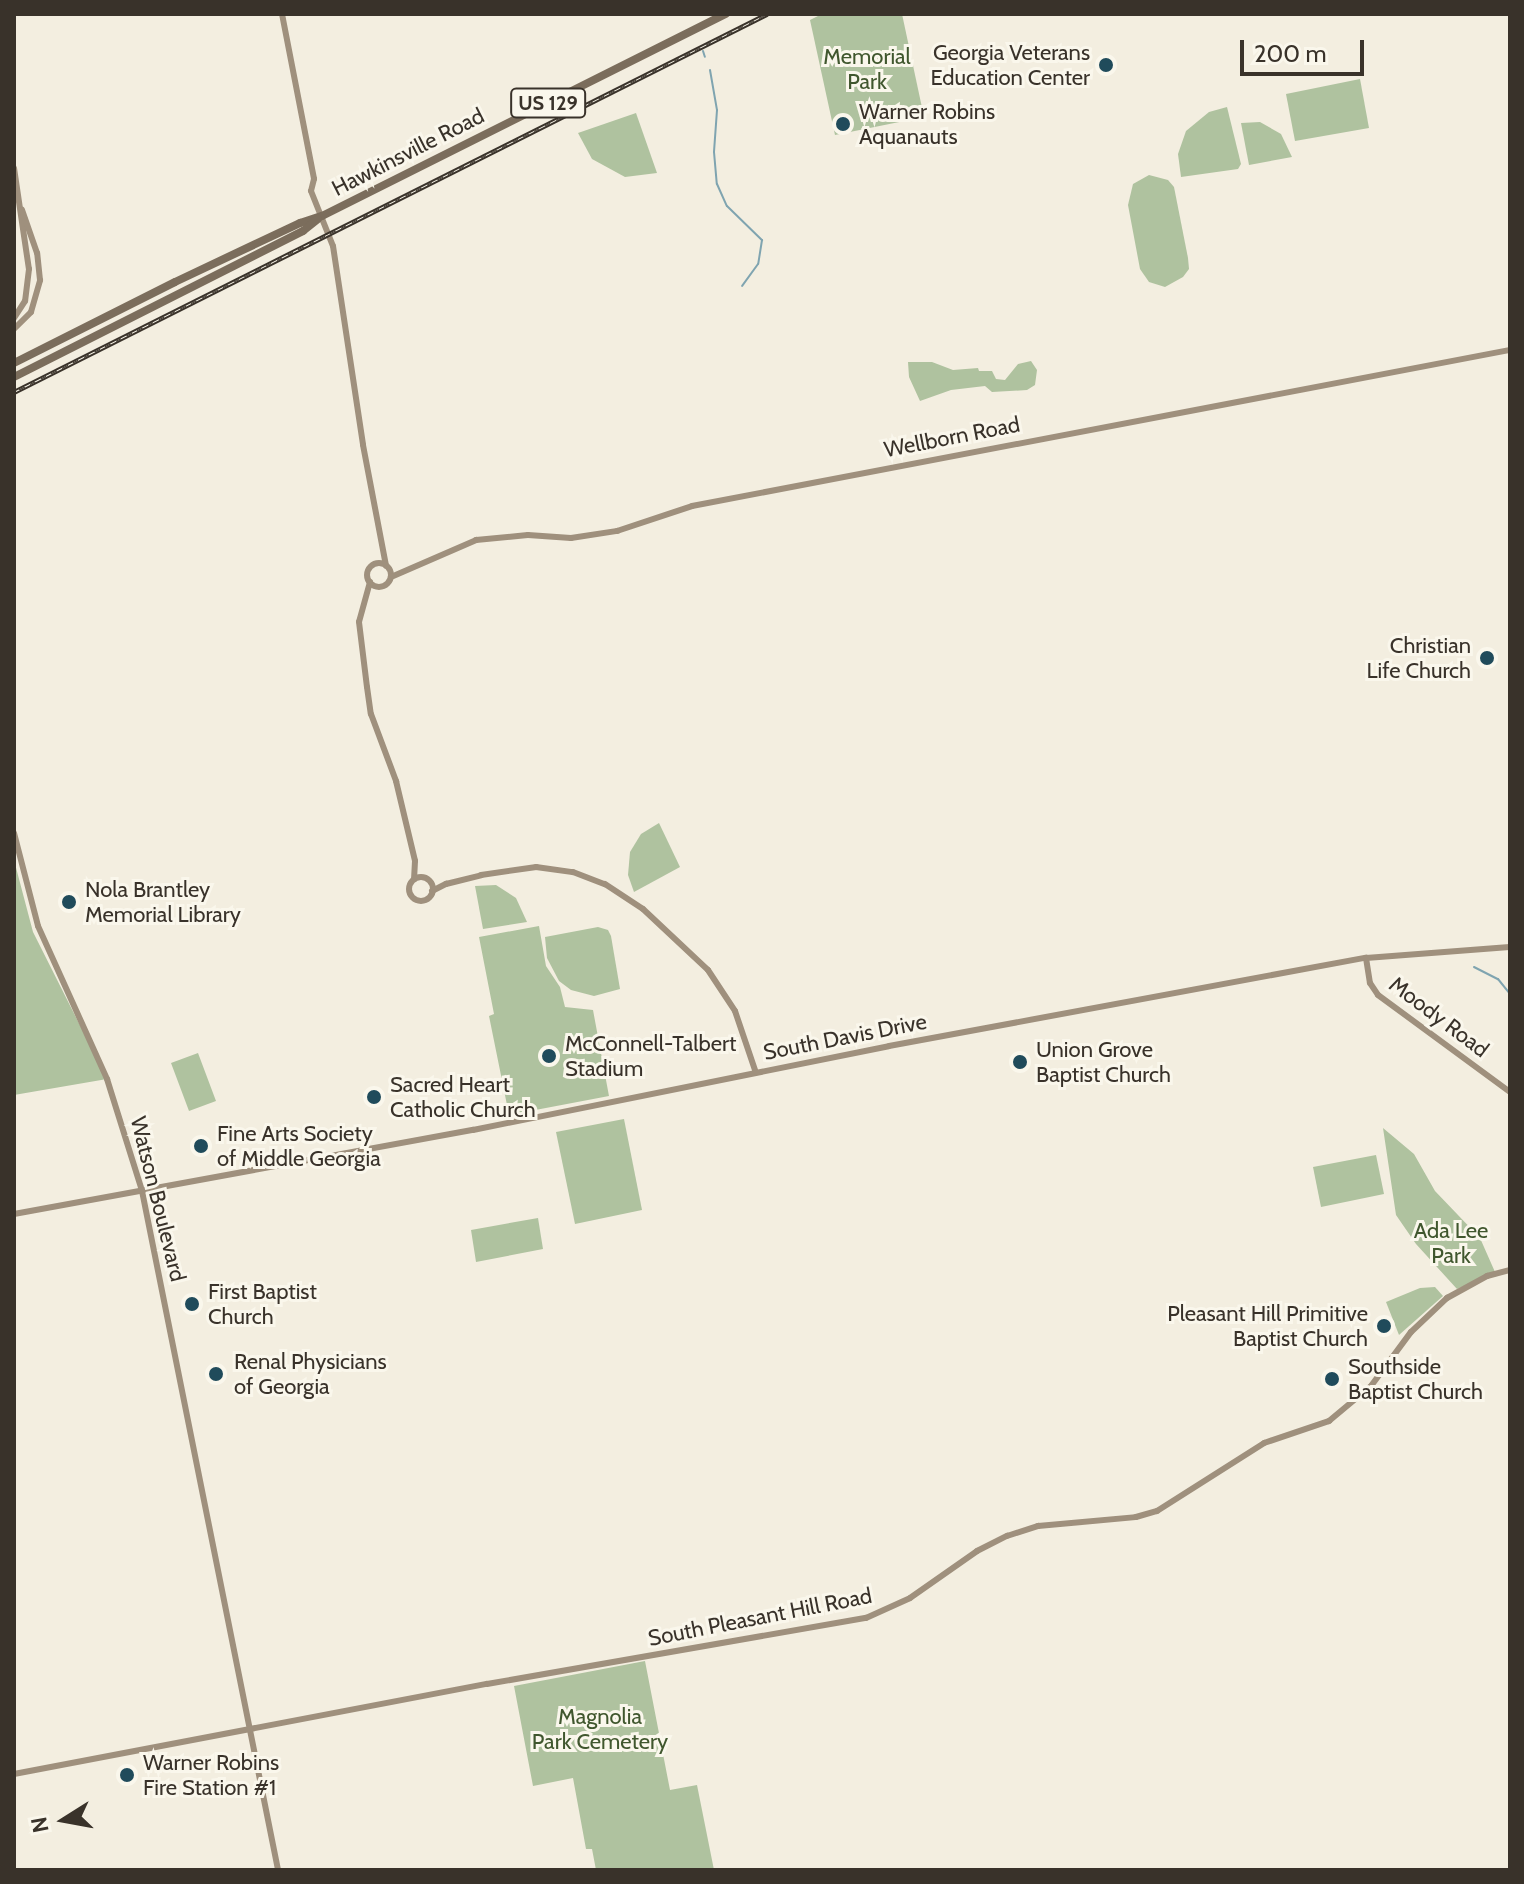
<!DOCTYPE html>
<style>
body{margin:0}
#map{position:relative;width:1524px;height:1884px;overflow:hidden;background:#f3eee0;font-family:Cabin,sans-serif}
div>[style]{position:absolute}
.green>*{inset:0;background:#afc29f}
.stream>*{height:2px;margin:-1px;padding:0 1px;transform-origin:1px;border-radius:1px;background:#7fa4b0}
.secondary>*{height:6px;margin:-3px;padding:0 3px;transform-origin:3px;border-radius:3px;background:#9f907d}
.secondary>.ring{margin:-3px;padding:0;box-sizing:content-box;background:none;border:6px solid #9f907d;border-radius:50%}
.primary>*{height:8px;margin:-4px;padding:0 4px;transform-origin:4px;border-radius:4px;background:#7b6d5c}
.rail>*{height:5px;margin-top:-2.5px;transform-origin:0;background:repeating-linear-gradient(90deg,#faf7ec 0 6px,#39322a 0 12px);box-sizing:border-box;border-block:2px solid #39322a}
.dots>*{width:22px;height:22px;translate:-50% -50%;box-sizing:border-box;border:4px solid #faf7ec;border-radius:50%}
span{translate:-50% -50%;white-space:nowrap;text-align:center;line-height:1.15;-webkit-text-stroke:6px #faf7ec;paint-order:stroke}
.shield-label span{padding:2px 6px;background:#faf7ec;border:2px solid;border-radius:6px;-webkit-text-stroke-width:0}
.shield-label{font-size:20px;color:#39322a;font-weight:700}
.poi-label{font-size:22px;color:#39322a}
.right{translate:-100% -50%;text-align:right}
.left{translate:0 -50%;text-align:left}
.park-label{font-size:22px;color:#40572e}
.street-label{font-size:22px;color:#39322a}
.frame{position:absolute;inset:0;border:16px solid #39322a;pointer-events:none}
.north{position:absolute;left:24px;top:1780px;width:80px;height:80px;-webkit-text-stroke:6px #faf7ec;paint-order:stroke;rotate:259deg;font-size:22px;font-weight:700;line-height:32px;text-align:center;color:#39322a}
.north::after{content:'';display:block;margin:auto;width:28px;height:36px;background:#39322a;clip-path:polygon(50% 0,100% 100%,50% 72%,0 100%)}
.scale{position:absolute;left:1240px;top:40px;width:124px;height:36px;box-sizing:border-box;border:4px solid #39322a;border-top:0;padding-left:10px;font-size:24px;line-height:28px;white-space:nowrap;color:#39322a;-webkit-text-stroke:6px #faf7ec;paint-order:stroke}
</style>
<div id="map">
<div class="green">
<div style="clip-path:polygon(822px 14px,902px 14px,924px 117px,835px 135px,810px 20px)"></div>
<div style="clip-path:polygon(1360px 79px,1369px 128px,1295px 141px,1286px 94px)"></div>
<div style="clip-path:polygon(1227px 107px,1241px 164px,1238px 169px,1181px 177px,1178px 154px,1186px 131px,1209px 112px)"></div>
<div style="clip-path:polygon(636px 113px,657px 173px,625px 177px,592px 159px,578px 133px)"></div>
<div style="clip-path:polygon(1260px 122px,1281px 134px,1292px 157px,1249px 165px,1241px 123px)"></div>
<div style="clip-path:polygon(1149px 175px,1168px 180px,1174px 187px,1188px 258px,1189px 269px,1183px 277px,1165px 287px,1149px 282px,1140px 269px,1128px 205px,1133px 184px)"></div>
<div style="clip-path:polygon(1031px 361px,1037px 370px,1035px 385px,1027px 390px,992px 392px,985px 386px,951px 390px,920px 401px,909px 377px,908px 362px,932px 362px,953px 370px,978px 368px,979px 371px,992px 371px,996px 379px,1005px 380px,1018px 364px)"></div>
<div style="clip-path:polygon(659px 823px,680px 867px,634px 892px,628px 875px,630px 852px,641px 834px)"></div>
<div style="clip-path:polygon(14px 860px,33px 932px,107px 1079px,14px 1095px)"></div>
<div style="clip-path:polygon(496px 885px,516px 898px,527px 922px,483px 929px,475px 886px)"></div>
<div style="clip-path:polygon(539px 926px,546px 966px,560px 987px,565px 1007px,593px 1010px,609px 1096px,509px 1115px,489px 1016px,494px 1014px,479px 937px)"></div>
<div style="clip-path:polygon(598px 927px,608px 930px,611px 936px,620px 989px,594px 996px,571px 990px,559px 981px,547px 958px,545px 937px)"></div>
<div style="clip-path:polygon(198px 1053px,216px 1101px,189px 1111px,171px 1063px)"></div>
<div style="clip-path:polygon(624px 1119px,642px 1210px,575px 1224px,556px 1132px)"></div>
<div style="clip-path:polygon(1383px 1128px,1414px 1154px,1435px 1191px,1480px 1238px,1495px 1272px,1457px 1289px,1416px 1244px,1396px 1215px)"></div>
<div style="clip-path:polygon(1376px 1155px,1384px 1194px,1321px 1207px,1313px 1167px)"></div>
<div style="clip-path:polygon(538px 1218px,543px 1249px,476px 1262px,471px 1230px)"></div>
<div style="clip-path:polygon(1435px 1287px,1443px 1296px,1399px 1335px,1386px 1302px,1420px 1288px)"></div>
<div style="clip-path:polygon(645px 1661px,670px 1790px,697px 1785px,714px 1870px,596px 1870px,592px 1849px,586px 1849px,573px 1778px,533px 1786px,514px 1686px)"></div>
</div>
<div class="stream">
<div style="left:703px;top:51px;width:6px;rotate:72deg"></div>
<div style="left:710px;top:70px;width:41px;rotate:80.1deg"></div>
<div style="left:717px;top:110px;width:42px;rotate:94.1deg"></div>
<div style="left:714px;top:152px;width:32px;rotate:85deg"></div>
<div style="left:717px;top:184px;width:24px;rotate:66deg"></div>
<div style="left:727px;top:206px;width:49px;rotate:44.2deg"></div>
<div style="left:762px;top:240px;width:24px;rotate:99deg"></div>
<div style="left:758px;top:264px;width:27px;rotate:126deg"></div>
<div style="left:1474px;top:967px;width:27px;rotate:27deg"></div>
<div style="left:1498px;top:979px;width:19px;rotate:51deg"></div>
</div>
<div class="secondary">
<div style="left:282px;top:14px;width:168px;rotate:79deg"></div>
<div style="left:314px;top:179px;width:12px;rotate:104deg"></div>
<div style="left:311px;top:191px;width:59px;rotate:68.2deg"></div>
<div style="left:333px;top:246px;width:201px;rotate:81.4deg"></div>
<div style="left:363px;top:445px;width:123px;rotate:79.2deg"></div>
<div style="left:14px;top:168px;width:102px;rotate:81.6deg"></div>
<div style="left:29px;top:269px;width:32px;rotate:97deg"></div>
<div style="left:25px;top:301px;width:20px;rotate:123deg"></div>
<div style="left:14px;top:329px;width:24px;rotate:-45deg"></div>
<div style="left:31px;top:312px;width:33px;rotate:-74deg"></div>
<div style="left:40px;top:280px;width:27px;rotate:-96deg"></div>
<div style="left:37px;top:253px;width:46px;rotate:-109.2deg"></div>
<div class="ring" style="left:367px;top:563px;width:18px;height:18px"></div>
<div style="left:391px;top:577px;width:93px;rotate:-23.5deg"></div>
<div style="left:476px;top:540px;width:52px;rotate:-5.5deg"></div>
<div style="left:528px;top:535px;width:43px;rotate:4deg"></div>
<div style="left:571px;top:538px;width:47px;rotate:-8.7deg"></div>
<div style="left:617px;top:531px;width:79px;rotate:-18.4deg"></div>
<div style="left:692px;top:506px;width:833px;rotate:-10.8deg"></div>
<div style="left:370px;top:582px;width:41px;rotate:105.4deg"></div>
<div style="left:359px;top:622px;width:65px;rotate:83deg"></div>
<div style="left:367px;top:687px;width:27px;rotate:82deg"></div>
<div style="left:371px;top:714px;width:72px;rotate:69.5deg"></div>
<div style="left:396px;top:781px;width:82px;rotate:76.6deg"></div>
<div style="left:415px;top:861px;width:18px;rotate:93deg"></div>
<div style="left:14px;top:833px;width:96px;rotate:75.5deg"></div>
<div style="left:38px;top:926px;width:168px;rotate:65.7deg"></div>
<div style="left:107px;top:1079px;width:117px;rotate:72.6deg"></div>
<div style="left:142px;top:1191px;width:692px;rotate:78.67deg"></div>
<div class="ring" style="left:409px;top:877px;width:18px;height:18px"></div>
<div style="left:432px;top:891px;width:16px;rotate:-27deg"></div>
<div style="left:446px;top:884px;width:36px;rotate:-14deg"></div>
<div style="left:481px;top:875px;width:56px;rotate:-8.3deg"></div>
<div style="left:536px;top:867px;width:37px;rotate:8deg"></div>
<div style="left:573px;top:872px;width:34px;rotate:21deg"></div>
<div style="left:605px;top:884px;width:45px;rotate:33.3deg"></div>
<div style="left:643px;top:909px;width:89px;rotate:43.2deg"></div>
<div style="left:708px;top:970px;width:49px;rotate:56.6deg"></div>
<div style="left:735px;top:1011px;width:65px;rotate:71.3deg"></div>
<div style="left:1366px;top:958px;width:25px;rotate:81deg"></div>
<div style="left:1370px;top:983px;width:14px;rotate:56deg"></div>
<div style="left:1378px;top:995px;width:164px;rotate:36.3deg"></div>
<div style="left:14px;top:1214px;width:467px;rotate:-10.4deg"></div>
<div style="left:473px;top:1130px;width:424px;rotate:-11.4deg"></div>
<div style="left:889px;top:1046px;width:485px;rotate:-10.5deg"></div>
<div style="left:1366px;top:958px;width:144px;rotate:-4.4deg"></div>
<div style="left:14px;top:1774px;width:481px;rotate:-10.8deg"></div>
<div style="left:487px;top:1684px;width:385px;rotate:-9.9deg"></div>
<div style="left:866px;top:1618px;width:48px;rotate:-24.4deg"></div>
<div style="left:910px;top:1598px;width:82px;rotate:-35deg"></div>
<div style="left:977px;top:1551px;width:34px;rotate:-27deg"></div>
<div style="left:1007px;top:1536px;width:33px;rotate:-18deg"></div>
<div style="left:1038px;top:1526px;width:98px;rotate:-5.2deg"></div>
<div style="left:1136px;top:1517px;width:22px;rotate:-16deg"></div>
<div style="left:1157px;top:1511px;width:127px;rotate:-32.4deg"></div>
<div style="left:1264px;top:1443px;width:69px;rotate:-18.7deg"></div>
<div style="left:1329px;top:1421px;width:55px;rotate:-39.8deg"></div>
<div style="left:1371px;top:1386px;width:67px;rotate:-53.5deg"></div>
<div style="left:1411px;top:1332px;width:50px;rotate:-43.4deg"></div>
<div style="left:1447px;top:1298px;width:46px;rotate:-28.8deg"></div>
<div style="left:1487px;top:1276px;width:24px;rotate:-15deg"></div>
</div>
<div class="primary">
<div style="left:14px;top:363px;width:180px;rotate:-26.7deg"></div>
<div style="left:175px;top:282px;width:138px;rotate:-25.3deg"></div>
<div style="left:300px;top:223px;width:23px;rotate:-18deg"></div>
<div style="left:322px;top:216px;width:452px;rotate:-26.6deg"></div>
<div style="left:14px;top:377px;width:324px;rotate:-26.8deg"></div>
<div style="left:303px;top:231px;width:19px;rotate:-39deg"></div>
</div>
<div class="rail">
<div style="left:14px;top:392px;width:843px;rotate:-26.66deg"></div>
</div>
<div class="dots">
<div style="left:1106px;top:65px;background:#204b5b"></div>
<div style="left:843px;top:124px;background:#204b5b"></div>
<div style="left:1487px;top:658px;background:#204b5b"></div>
<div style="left:69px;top:902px;background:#204b5b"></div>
<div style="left:549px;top:1056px;background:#204b5b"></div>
<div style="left:1020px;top:1062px;background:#204b5b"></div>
<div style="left:374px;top:1097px;background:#204b5b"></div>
<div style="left:201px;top:1146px;background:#204b5b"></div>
<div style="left:192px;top:1304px;background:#204b5b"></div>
<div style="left:1384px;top:1326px;background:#204b5b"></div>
<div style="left:216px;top:1374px;background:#204b5b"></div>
<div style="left:1332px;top:1379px;background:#204b5b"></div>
<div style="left:127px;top:1775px;background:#204b5b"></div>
</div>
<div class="shield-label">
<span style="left:548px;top:103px">US 129</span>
</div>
<div class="poi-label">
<span class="right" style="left:1090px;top:65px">Georgia Veterans<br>Education Center</span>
<span class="left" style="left:859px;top:124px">Warner Robins<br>Aquanauts</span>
<span class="right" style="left:1471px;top:658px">Christian<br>Life Church</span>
<span class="left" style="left:85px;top:902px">Nola Brantley<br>Memorial Library</span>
<span class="left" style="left:565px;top:1056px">McConnell-Talbert<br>Stadium</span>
<span class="left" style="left:1036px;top:1062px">Union Grove<br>Baptist Church</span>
<span class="left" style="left:390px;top:1097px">Sacred Heart<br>Catholic Church</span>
<span class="left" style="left:217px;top:1146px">Fine Arts Society<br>of Middle Georgia</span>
<span class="left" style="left:208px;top:1304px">First Baptist<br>Church</span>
<span class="right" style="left:1368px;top:1326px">Pleasant Hill Primitive<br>Baptist Church</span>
<span class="left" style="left:234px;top:1374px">Renal Physicians<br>of Georgia</span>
<span class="left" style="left:1348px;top:1379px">Southside<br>Baptist Church</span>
<span class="left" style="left:143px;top:1775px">Warner Robins<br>Fire Station #1</span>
</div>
<div class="park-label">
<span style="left:867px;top:69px">Memorial<br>Park</span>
<span style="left:1451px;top:1243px">Ada Lee<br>Park</span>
<span style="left:600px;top:1729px">Magnolia<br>Park Cemetery</span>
</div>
<div class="street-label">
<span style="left:408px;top:152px;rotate:-27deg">Hawkinsville Road</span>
<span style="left:952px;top:437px;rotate:-11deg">Wellborn Road</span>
<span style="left:1439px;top:1017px;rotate:37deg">Moody Road</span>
<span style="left:845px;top:1037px;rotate:-11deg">South Davis Drive</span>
<span style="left:158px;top:1199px;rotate:76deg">Watson Boulevard</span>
<span style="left:760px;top:1617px;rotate:-11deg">South Pleasant Hill Road</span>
</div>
<div class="frame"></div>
<div class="north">N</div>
<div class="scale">200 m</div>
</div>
